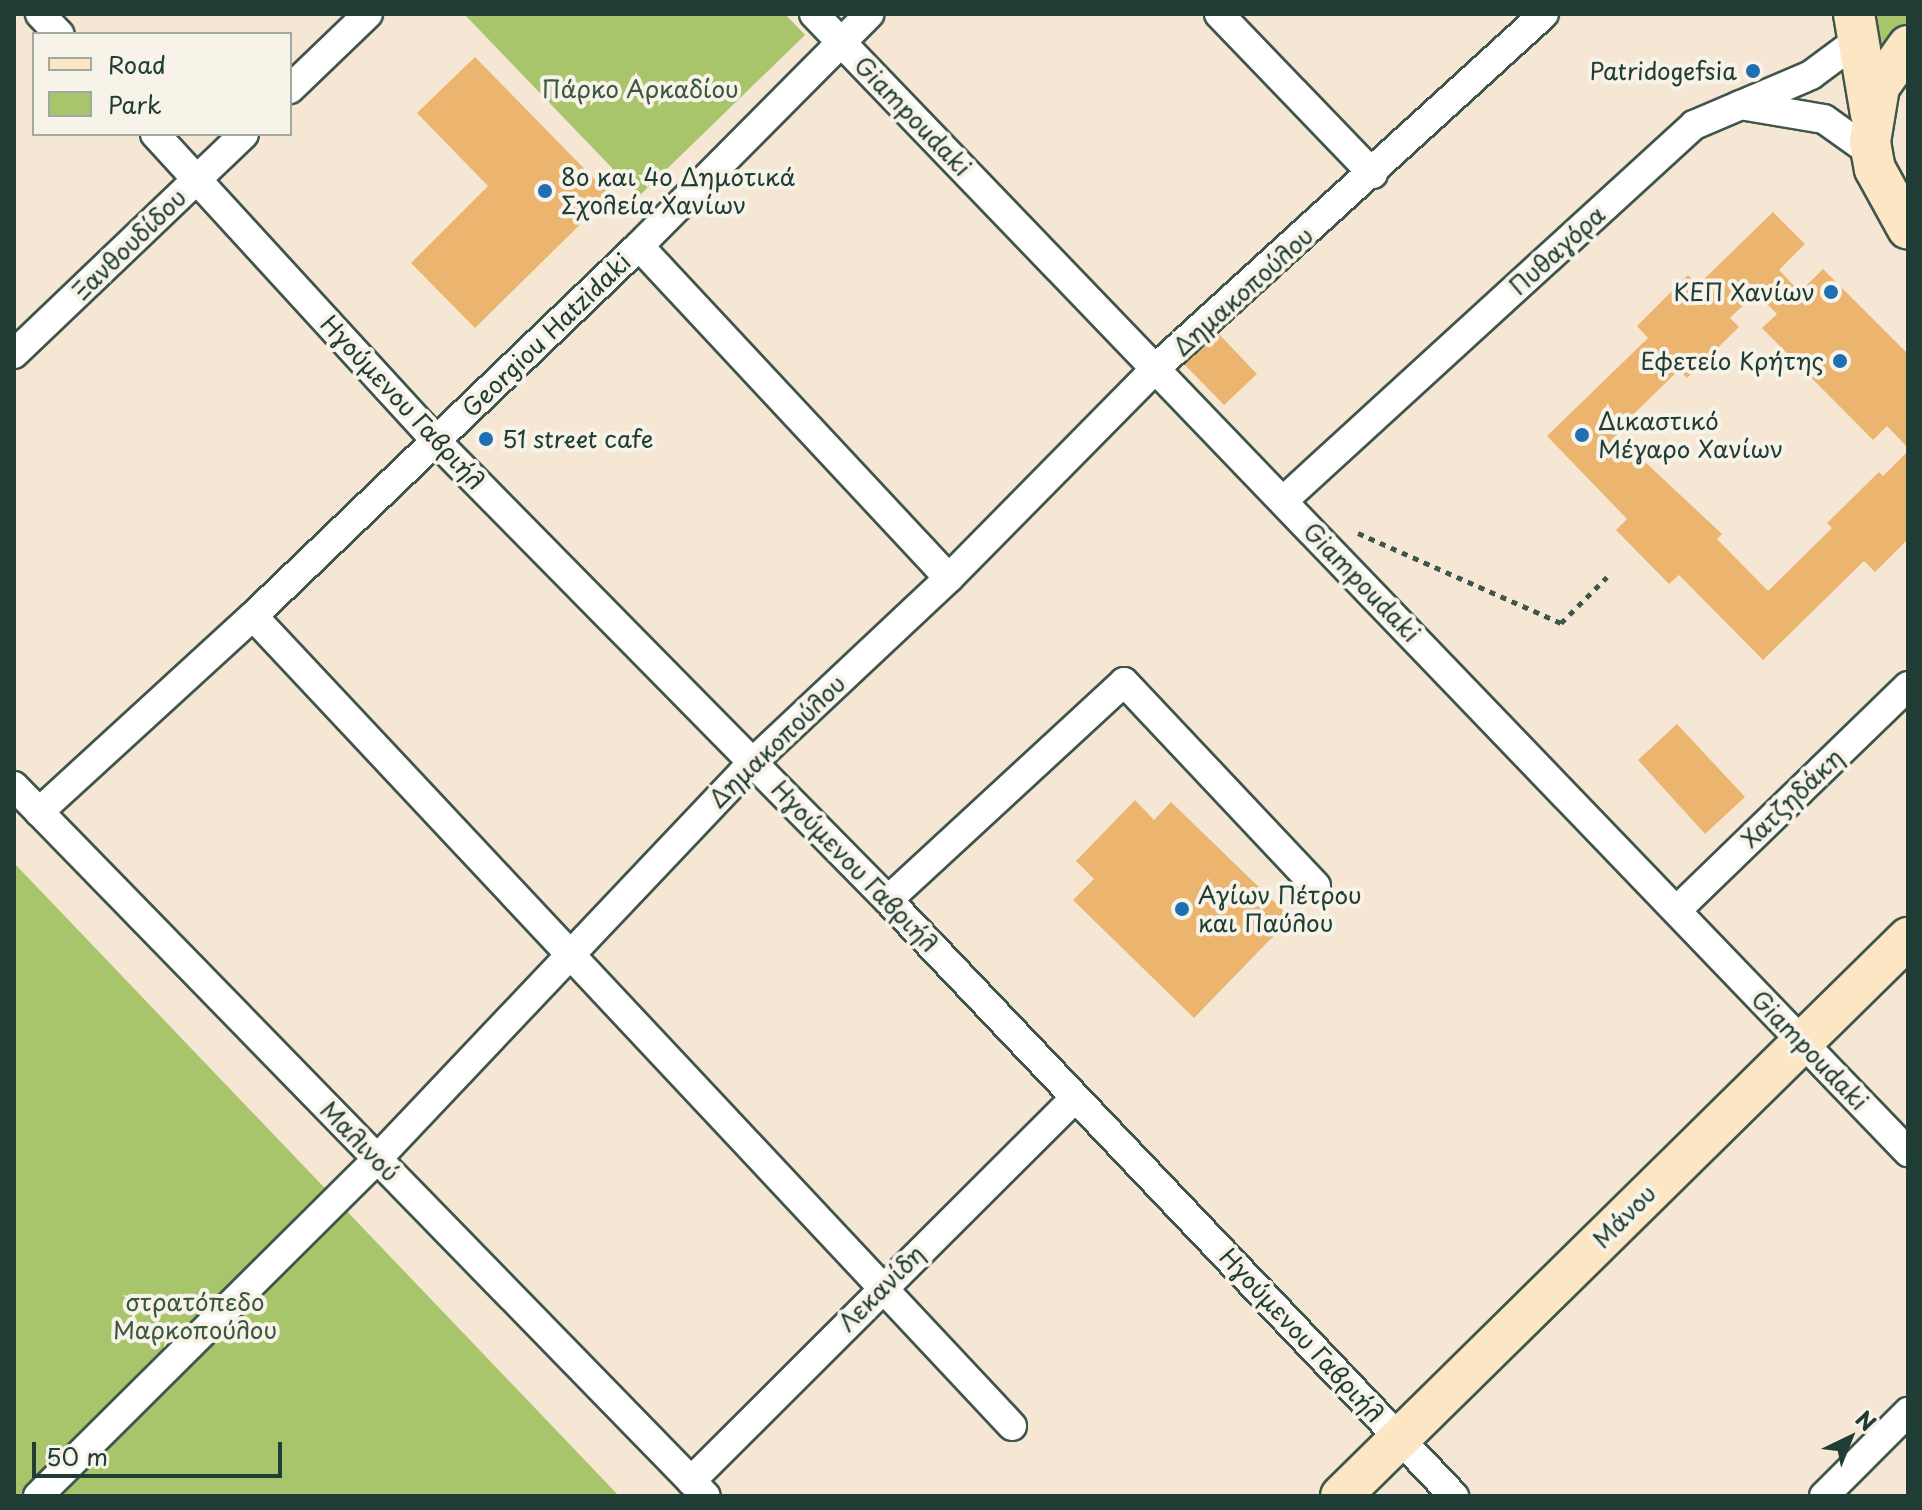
<!DOCTYPE html>
<meta charset="utf-8">
<style>
body{margin:0}
#map{position:relative;width:1922px;height:1510px;overflow:hidden;background:#f5e7d3;font-family:"Playpen Sans",sans-serif}
div>[style]{position:absolute}
.green>*{inset:0;background:#a8c56c}
.building>*{inset:0;background:#ecb56f}
.path>*{height:5px;margin-top:-2.5px;transform-origin:0;background:repeating-linear-gradient(90deg,#3f564c 0 6px,transparent 0 12px)}
.roads{filter:drop-shadow(2px 0 #3f564c) drop-shadow(-2px 0 #3f564c) drop-shadow(0 2px #3f564c) drop-shadow(0 -2px #3f564c)}
.street>*{height:28px;margin:-14px;padding:0 14px;transform-origin:14px;border-radius:14px;background:#fff}
.secondary>*{height:40px;margin:-20px;padding:0 20px;transform-origin:20px;border-radius:20px;background:#fce6c4}
.dots>*{width:22px;height:22px;translate:-50% -50%;box-sizing:border-box;border:4px solid #f7f3e8;border-radius:50%}
span{translate:-50% -50%;white-space:nowrap;text-align:center;line-height:1.15;-webkit-text-stroke:8px #f7f3e8;paint-order:stroke}
.poi-label{font-size:24px;color:#1f3d34}
.right{translate:-100% -50%;text-align:right}
.left{translate:0 -50%;text-align:left}
.park-label{font-size:24px;color:#3a583f}
.street-label{font-size:24px;color:#1f3d34}
.frame{position:absolute;inset:0;border:16px solid #1f3d34;pointer-events:none}
.legend{position:absolute;left:32px;top:32px;width:260px;height:104px;box-sizing:border-box;background:#f7f3e8;border:2px solid #a1aaa0;margin:0;padding:10px 14px;list-style:none;font-size:24px;color:#1f3d34}
.legend li{display:flex;align-items:center;gap:16px;height:40px}
.legend b{width:40px;border:2px solid #a1aaa0}
.north{position:absolute;left:1810px;top:1398px;width:80px;height:80px;-webkit-text-stroke:6px #f7f3e8;paint-order:stroke;rotate:43deg;font-size:22px;font-weight:700;line-height:32px;text-align:center;color:#1f3d34}
.north::after{content:'';display:block;margin:auto;width:28px;height:36px;background:#1f3d34;clip-path:polygon(50% 0,100% 100%,50% 72%,0 100%)}
.scale{position:absolute;left:32px;top:1442px;width:250px;height:36px;box-sizing:border-box;border:4px solid #1f3d34;border-top:0;padding-left:10px;font-size:24px;line-height:28px;white-space:nowrap;color:#1f3d34;-webkit-text-stroke:6px #f7f3e8;paint-order:stroke}
</style>
<div id="map">
<div class="green">
<div style="clip-path:polygon(464px 14px,785px 14px,805px 35px,639px 196px)"></div>
<div style="clip-path:polygon(1871px 14px,1908px 14px,1908px 23px,1880px 53px)"></div>
<div style="clip-path:polygon(14px 863px,469px 1339px,619px 1496px,14px 1496px)"></div>
</div>
<div class="building">
<div style="clip-path:polygon(475px 57px,610px 195px,475px 328px,411px 263px,488px 186px,417px 113px)"></div>
<div style="clip-path:polygon(1773px 212px,1805px 244px,1779px 270px,1800px 292px,1823px 269px,1908px 354px,1908px 448px,1887px 426px,1873px 440px,1762px 328px,1777px 314px,1756px 293px,1730px 318px,1739px 327px,1687px 378px,1679px 370px,1614px 433px,1722px 534px,1717px 539px,1768px 591px,1832px 528px,1827px 523px,1879px 472px,1883px 476px,1908px 451px,1908px 539px,1875px 572px,1864px 561px,1763px 660px,1679px 575px,1669px 584px,1616px 530px,1627px 519px,1547px 436px,1648px 338px,1637px 326px,1688px 275px,1698px 285px)"></div>
<div style="clip-path:polygon(1216px 331px,1257px 374px,1224px 405px,1183px 363px)"></div>
<div style="clip-path:polygon(1677px 724px,1745px 797px,1705px 834px,1638px 760px)"></div>
<div style="clip-path:polygon(1135px 800px,1154px 820px,1171px 802px,1291px 918px,1194px 1018px,1073px 900px,1094px 879px,1076px 861px)"></div>
</div>
<div class="path">
<div style="left:1358px;top:533px;width:222px;rotate:23.9deg"></div>
<div style="left:1561px;top:623px;width:65px;rotate:-45deg"></div>
</div>
<div class="roads">
<div class="street">
<div style="left:40px;top:14px;width:28px;rotate:46deg"></div>
<div style="left:814px;top:14px;width:1579px;rotate:46.13deg"></div>
<div style="left:1219px;top:14px;width:222px;rotate:46.1deg"></div>
<div style="left:290px;top:89px;width:108px;rotate:-43.9deg"></div>
<div style="left:1740px;top:105px;width:85px;rotate:9.5deg"></div>
<div style="left:1824px;top:119px;width:60px;rotate:35.5deg"></div>
<div style="left:155px;top:134px;width:416px;rotate:47.5deg"></div>
<div style="left:436px;top:441px;width:644px;rotate:45.44deg"></div>
<div style="left:888px;top:900px;width:822px;rotate:46.48deg"></div>
<div style="left:639px;top:246px;width:454px;rotate:47deg"></div>
<div style="left:14px;top:354px;width:318px;rotate:-43.7deg"></div>
<div style="left:1284px;top:500px;width:556px;rotate:-42.45deg"></div>
<div style="left:1694px;top:125px;width:127px;rotate:-23.1deg"></div>
<div style="left:1811px;top:75px;width:57px;rotate:-36.5deg"></div>
<div style="left:253px;top:616px;width:1110px;rotate:46.86deg"></div>
<div style="left:14px;top:786px;width:991px;rotate:45.74deg"></div>
<div style="left:39px;top:812px;width:290px;rotate:-42.5deg"></div>
<div style="left:253px;top:616px;width:535px;rotate:-43.79deg"></div>
<div style="left:639px;top:246px;width:327px;rotate:-45.2deg"></div>
<div style="left:888px;top:900px;width:321px;rotate:-42.7deg"></div>
<div style="left:1124px;top:682px;width:280px;rotate:46.7deg"></div>
<div style="left:1677px;top:910px;width:322px;rotate:-44.1deg"></div>
<div style="left:691px;top:1481px;width:542px;rotate:-44.93deg"></div>
<div style="left:38px;top:1496px;width:478px;rotate:-44.8deg"></div>
<div style="left:377px;top:1159px;width:547px;rotate:-46.56deg"></div>
<div style="left:753px;top:762px;width:269px;rotate:-43.2deg"></div>
<div style="left:949px;top:578px;width:298px;rotate:-45.4deg"></div>
<div style="left:1158px;top:366px;width:522px;rotate:-42.36deg"></div>
<div style="left:1824px;top:1496px;width:119px;rotate:-45deg"></div>
</div>
<div class="secondary">
<div style="left:1854px;top:14px;width:101px;rotate:80.4deg"></div>
<div style="left:1908px;top:46px;width:50px;rotate:125.3deg"></div>
<div style="left:1879px;top:87px;width:56px;rotate:99.3deg"></div>
<div style="left:1870px;top:142px;width:27px;rotate:80deg"></div>
<div style="left:1875px;top:169px;width:68px;rotate:61.2deg"></div>
<div style="left:1341px;top:1496px;width:796px;rotate:-44.54deg"></div>
</div>
</div>
<div class="dots">
<div style="left:1753px;top:71px;background:#1f6fb2"></div>
<div style="left:545px;top:191px;background:#1f6fb2"></div>
<div style="left:1831px;top:292px;background:#1f6fb2"></div>
<div style="left:1840px;top:361px;background:#1f6fb2"></div>
<div style="left:1582px;top:435px;background:#1f6fb2"></div>
<div style="left:486px;top:439px;background:#1f6fb2"></div>
<div style="left:1182px;top:909px;background:#1f6fb2"></div>
</div>
<div class="poi-label">
<span class="right" style="left:1737px;top:71px">Patridogefsia</span>
<span class="left" style="left:561px;top:191px">8ο και 4ο Δημοτικά<br>Σχολεία Χανίων</span>
<span class="right" style="left:1815px;top:292px">ΚΕΠ Χανίων</span>
<span class="right" style="left:1824px;top:361px">Εφετείο Κρήτης</span>
<span class="left" style="left:1598px;top:435px">Δικαστικό<br>Μέγαρο Χανίων</span>
<span class="left" style="left:502px;top:439px">51 street cafe</span>
<span class="left" style="left:1198px;top:909px">Αγίων Πέτρου<br>και Παύλου</span>
</div>
<div class="park-label">
<span style="left:640px;top:89px">Πάρκο Αρκαδίου</span>
<span style="left:195px;top:1316px">στρατόπεδο<br>Μαρκοπούλου</span>
</div>
<div class="street-label">
<span style="left:913px;top:116px;rotate:46deg">Giampoudaki</span>
<span style="left:129px;top:244px;rotate:-44deg">Ξανθουδίδου</span>
<span style="left:1557px;top:250px;rotate:-42deg">Πυθαγόρα</span>
<span style="left:1243px;top:291px;rotate:-42deg">Δημακοπούλου</span>
<span style="left:546px;top:335px;rotate:-44deg">Georgiou Hatzidaki</span>
<span style="left:403px;top:402px;rotate:47deg">Ηγούμενου Γαβριήλ</span>
<span style="left:1362px;top:582px;rotate:46deg">Giampoudaki</span>
<span style="left:777px;top:741px;rotate:-44deg">Δημακοπούλου</span>
<span style="left:1792px;top:798px;rotate:-44deg">Χατζηδάκη</span>
<span style="left:855px;top:866px;rotate:46deg">Ηγούμενου Γαβριήλ</span>
<span style="left:1810px;top:1050px;rotate:46deg">Giampoudaki</span>
<span style="left:360px;top:1141px;rotate:46deg">Μαλινού</span>
<span style="left:1624px;top:1216px;rotate:-45deg">Μάνου</span>
<span style="left:881px;top:1288px;rotate:-45deg">Λεκανίδη</span>
<span style="left:1302px;top:1335px;rotate:47deg">Ηγούμενου Γαβριήλ</span>
</div>
<div class="frame"></div>
<ul class="legend">
<li><b style="height:10px;background:#fce6c4"></b>Road</li>
<li><b style="height:22px;background:#a8c56c"></b>Park</li>
</ul>
<div class="north">N</div>
<div class="scale">50 m</div>
</div>
